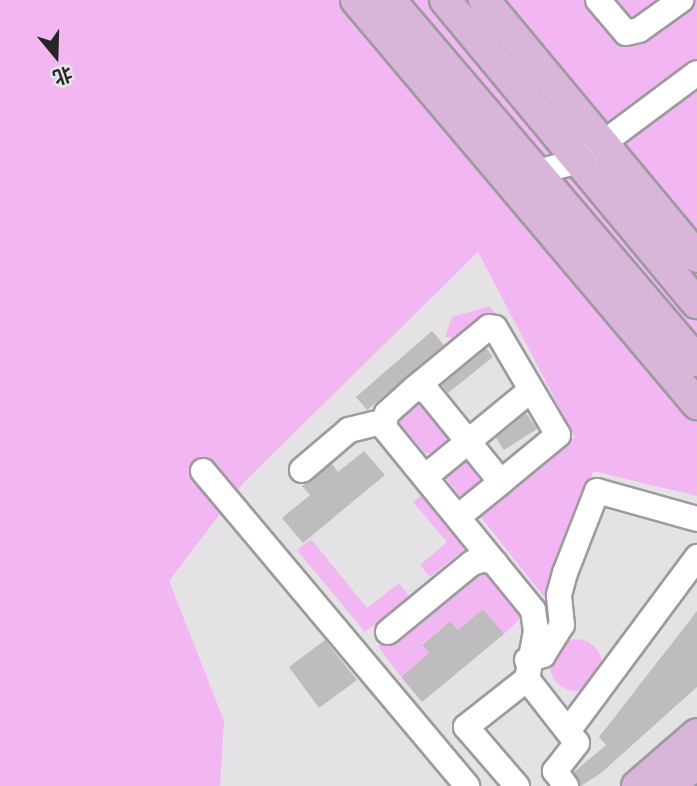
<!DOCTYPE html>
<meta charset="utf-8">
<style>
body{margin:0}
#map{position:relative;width:697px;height:786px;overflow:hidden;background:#e5e2e5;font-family:"Source Serif 4","Noto Sans SC",serif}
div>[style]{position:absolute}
.green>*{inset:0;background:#f2b6f3}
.round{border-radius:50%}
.building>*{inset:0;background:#bfbcbf}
.roads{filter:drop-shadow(2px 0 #9d9b9d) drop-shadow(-2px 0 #9d9b9d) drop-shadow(0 2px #9d9b9d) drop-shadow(0 -2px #9d9b9d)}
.minor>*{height:24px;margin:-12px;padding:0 12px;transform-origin:12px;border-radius:12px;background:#fff}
.major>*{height:30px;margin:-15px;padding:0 15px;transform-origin:15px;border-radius:15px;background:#d9b5da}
span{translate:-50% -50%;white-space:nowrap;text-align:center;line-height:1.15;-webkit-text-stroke:7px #e5e2e5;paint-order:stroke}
.north{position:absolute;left:21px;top:21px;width:70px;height:70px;-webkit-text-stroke:5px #e5e2e5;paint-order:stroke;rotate:161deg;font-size:19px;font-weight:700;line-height:28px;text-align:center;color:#272627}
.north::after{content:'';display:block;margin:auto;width:24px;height:32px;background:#272627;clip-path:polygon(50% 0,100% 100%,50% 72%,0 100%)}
</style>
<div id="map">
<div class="green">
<div style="clip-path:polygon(0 0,697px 0,697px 496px,593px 471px,544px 645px,545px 598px,480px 516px,575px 437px,478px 252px,244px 482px,169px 581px,224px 721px,220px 786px,0 786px)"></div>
<div style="clip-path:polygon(490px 306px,494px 313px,482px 331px,467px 340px,445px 337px,452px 317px)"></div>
<div style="clip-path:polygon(417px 396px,452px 439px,434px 454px,425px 453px,399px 423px,398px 412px)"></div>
<div style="clip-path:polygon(472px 454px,495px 480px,467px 504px,444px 476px)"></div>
<div style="clip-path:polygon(430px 489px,473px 542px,430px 577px,420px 565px,447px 542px,413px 502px)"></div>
<div style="clip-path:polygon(311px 539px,367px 608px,399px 583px,409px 596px,365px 632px,297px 550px)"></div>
<div style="clip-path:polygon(492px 565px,522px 605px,522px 617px,504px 634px,483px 609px,458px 630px,450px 621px,422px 644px,429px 653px,401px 677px,378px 646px,467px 571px)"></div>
<div class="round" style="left:550px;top:639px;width:52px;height:52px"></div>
</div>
<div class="building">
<div style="clip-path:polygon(432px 331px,444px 345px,367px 410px,356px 397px)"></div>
<div style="clip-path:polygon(486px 348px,493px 357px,448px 393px,442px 385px)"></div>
<div style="clip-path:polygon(526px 413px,537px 429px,504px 450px,496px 438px)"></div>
<div style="clip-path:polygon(364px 451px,385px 475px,303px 543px,282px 518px,310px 495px,302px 486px,332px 464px,338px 472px)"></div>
<div style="clip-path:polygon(483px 609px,504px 634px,422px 702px,401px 677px,429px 653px,422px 645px,450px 621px,458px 630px)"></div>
<div style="clip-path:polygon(697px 611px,697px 687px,601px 773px,581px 786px,574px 772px,606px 745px,599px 737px)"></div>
<div style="clip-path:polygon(325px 640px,357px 680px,319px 708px,289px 667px)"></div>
</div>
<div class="roads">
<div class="minor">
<div style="left:598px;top:0;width:43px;rotate:49.7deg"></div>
<div style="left:626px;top:33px;width:13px;rotate:-13deg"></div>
<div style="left:639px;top:30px;width:52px;rotate:-35.5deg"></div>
<div style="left:525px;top:181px;width:15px;rotate:-37deg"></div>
<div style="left:537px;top:172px;width:43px;rotate:-14.7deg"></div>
<div style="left:579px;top:161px;width:147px;rotate:-36.7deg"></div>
<div style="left:415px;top:388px;width:96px;rotate:-39.5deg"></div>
<div style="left:489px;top:327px;width:6px;rotate:9deg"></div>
<div style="left:495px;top:328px;width:124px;rotate:59.5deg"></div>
<div style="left:558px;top:435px;width:74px;rotate:140.5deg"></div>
<div style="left:302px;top:470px;width:62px;rotate:-40.4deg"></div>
<div style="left:349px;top:430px;width:37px;rotate:-14deg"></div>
<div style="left:203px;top:471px;width:411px;rotate:50deg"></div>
<div style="left:425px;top:477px;width:137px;rotate:-39.4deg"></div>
<div style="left:458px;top:517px;width:55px;rotate:-39.1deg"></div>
<div style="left:501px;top:482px;width:117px;rotate:-129.1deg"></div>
<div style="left:427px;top:391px;width:12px;rotate:-166deg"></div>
<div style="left:415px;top:388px;width:38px;rotate:138deg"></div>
<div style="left:387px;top:413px;width:14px;rotate:107deg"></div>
<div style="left:383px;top:426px;width:237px;rotate:50.8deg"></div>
<div style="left:533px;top:610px;width:21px;rotate:82deg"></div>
<div style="left:536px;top:631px;width:49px;rotate:100.6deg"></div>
<div style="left:527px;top:679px;width:81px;rotate:52deg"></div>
<div style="left:577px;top:743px;width:36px;rotate:128deg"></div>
<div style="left:555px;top:771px;width:19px;rotate:54deg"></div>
<div style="left:388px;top:632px;width:109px;rotate:-39.4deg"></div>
<div style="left:472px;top:563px;width:14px;rotate:-17deg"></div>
<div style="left:485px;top:559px;width:11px;rotate:22deg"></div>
<div style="left:527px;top:660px;width:17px;rotate:-17deg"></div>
<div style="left:543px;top:655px;width:36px;rotate:-58deg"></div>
<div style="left:562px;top:625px;width:30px;rotate:-96deg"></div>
<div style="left:559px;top:595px;width:23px;rotate:-75deg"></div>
<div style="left:565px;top:573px;width:88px;rotate:-68.7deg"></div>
<div style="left:597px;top:491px;width:104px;rotate:15.6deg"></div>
<div style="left:568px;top:731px;width:217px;rotate:-53.4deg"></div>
<div style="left:517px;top:786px;width:78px;rotate:-130.8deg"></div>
<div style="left:466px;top:727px;width:78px;rotate:-38.2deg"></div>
</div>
<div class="major">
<div style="left:356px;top:0;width:529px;rotate:49.83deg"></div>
<div style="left:390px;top:0;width:474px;rotate:49.6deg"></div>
<div style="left:445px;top:0;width:394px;rotate:50.3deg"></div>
<div style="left:484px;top:0;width:334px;rotate:50.3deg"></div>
<div style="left:637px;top:786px;width:79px;rotate:-40.9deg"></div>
<div style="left:670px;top:786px;width:35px;rotate:-40deg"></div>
</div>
</div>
<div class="north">北</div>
</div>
